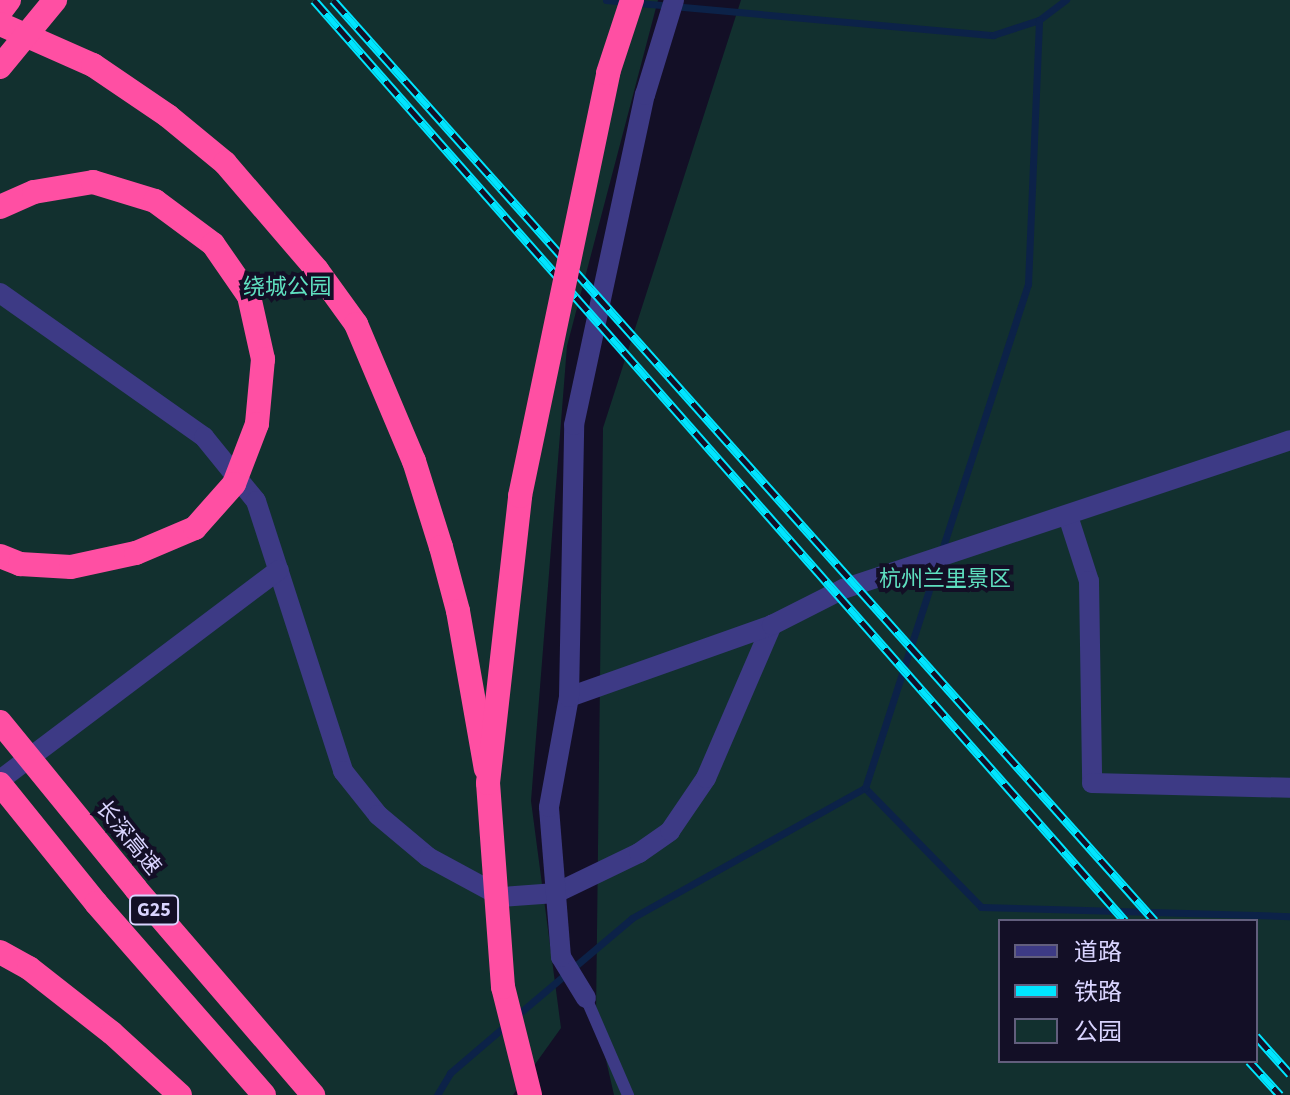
<!DOCTYPE html>
<meta charset="utf-8">
<style>
body{margin:0}
#map{position:relative;width:1290px;height:1095px;overflow:hidden;background:#130f26;font-family:"Source Sans 3","Noto Sans SC",sans-serif}
div>[style]{position:absolute}
.green>*{inset:0;background:#12302f}
.stream>*{height:7px;margin:-3.5px;padding:0 3.5px;transform-origin:3.5px;border-radius:3.5px;background:#0c2248}
.service>*{height:12px;margin:-6px;padding:0 6px;transform-origin:6px;border-radius:6px;background:#3d3a85}
.minor>*{height:20px;margin:-10px;padding:0 10px;transform-origin:10px;border-radius:10px;background:#3d3a85}
.motorway>*{height:24px;margin:-12px;padding:0 12px;transform-origin:12px;border-radius:12px;background:#ff4fa3}
.rail>*{height:9px;margin-top:-4.5px;transform-origin:0;background:repeating-linear-gradient(90deg,#130f26 0 18px,#00e5ff 0 36px);box-sizing:border-box;border-block:2px solid #00e5ff}
.motorway-bridge>*{height:24px;margin:-12px;padding:0 12px;transform-origin:12px;border-radius:12px;background:#ff4fa3}
span{translate:-50% -50%;white-space:nowrap;text-align:center;line-height:1.15;-webkit-text-stroke:8px #130f26;paint-order:stroke}
.shield-label span{padding:2px 6px;background:#130f26;border:2px solid;border-radius:6px;-webkit-text-stroke-width:0}
.shield-label{font-size:20px;color:#d9d4ff;font-weight:700}
.park-label{font-size:22px;color:#5fe0c0}
.street-label{font-size:22px;color:#d9d4ff}
.legend{position:absolute;left:998px;top:919px;width:260px;height:144px;box-sizing:border-box;background:#130f26;border:2px solid #625e7d;margin:0;padding:10px 14px;list-style:none;font-size:24px;color:#d9d4ff}
.legend li{display:flex;align-items:center;gap:16px;height:40px}
.legend b{width:40px;border:2px solid #625e7d}
</style>
<div id="map">
<div class="green">
<div style="clip-path:polygon(0 0,658px 0,567px 346px,531px 801px,561px 1028px,513px 1095px,0 1095px)"></div>
<div style="clip-path:polygon(evenodd,741px 0,1290px 0,1290px 1095px,614px 1095px,596px 1016px,603px 428px,741px 0,1000px 921px,1256px 921px,1256px 1061px,1000px 1061px,1000px 921px)"></div>
</div>
<div class="stream">
<div style="left:606px;top:0;width:389px;rotate:5.2deg"></div>
<div style="left:993px;top:35px;width:48px;rotate:-18.1deg"></div>
<div style="left:1039px;top:20px;width:34px;rotate:-37deg"></div>
<div style="left:865px;top:788px;width:166px;rotate:45.7deg"></div>
<div style="left:981px;top:907px;width:309px;rotate:1.7deg"></div>
<div style="left:515px;top:1017px;width:153px;rotate:-40.2deg"></div>
<div style="left:632px;top:918px;width:267px;rotate:-29.2deg"></div>
<div style="left:865px;top:788px;width:530px;rotate:-72.08deg"></div>
<div style="left:1028px;top:284px;width:264px;rotate:-87.6deg"></div>
<div style="left:437px;top:1095px;width:26px;rotate:-59deg"></div>
<div style="left:450px;top:1073px;width:74px;rotate:-40.6deg"></div>
</div>
<div class="service">
<div style="left:586px;top:998px;width:106px;rotate:66.6deg"></div>
</div>
<div class="minor">
<div style="left:0;top:293px;width:250px;rotate:35.2deg"></div>
<div style="left:204px;top:437px;width:82px;rotate:50.9deg"></div>
<div style="left:256px;top:501px;width:284px;rotate:72.1deg"></div>
<div style="left:343px;top:771px;width:56px;rotate:51.5deg"></div>
<div style="left:378px;top:815px;width:65px;rotate:40deg"></div>
<div style="left:428px;top:857px;width:84px;rotate:28.4deg"></div>
<div style="left:502px;top:897px;width:54px;rotate:-4.2deg"></div>
<div style="left:556px;top:893px;width:92px;rotate:-25.7deg"></div>
<div style="left:639px;top:853px;width:38px;rotate:-35deg"></div>
<div style="left:670px;top:831px;width:64px;rotate:-55.8deg"></div>
<div style="left:706px;top:778px;width:167px;rotate:-66.7deg"></div>
<div style="left:1068px;top:516px;width:68px;rotate:72.1deg"></div>
<div style="left:1089px;top:581px;width:202px;rotate:89.1deg"></div>
<div style="left:1092px;top:783px;width:198px;rotate:1.4deg"></div>
<div style="left:569px;top:697px;width:215px;rotate:-19.5deg"></div>
<div style="left:772px;top:625px;width:80px;rotate:-26.9deg"></div>
<div style="left:843px;top:589px;width:471px;rotate:-18.4deg"></div>
<div style="left:0;top:780px;width:349px;rotate:-37deg"></div>
<div style="left:586px;top:998px;width:48px;rotate:-121.4deg"></div>
<div style="left:561px;top:957px;width:150px;rotate:-94.6deg"></div>
<div style="left:549px;top:807px;width:112px;rotate:-79.7deg"></div>
<div style="left:569px;top:697px;width:272px;rotate:-88.9deg"></div>
<div style="left:574px;top:425px;width:338px;rotate:-77.9deg"></div>
<div style="left:645px;top:95px;width:99px;rotate:-73deg"></div>
</div>
<div class="motorway">
<div style="left:0;top:12px;width:15px;rotate:-53deg"></div>
<div style="left:0;top:24px;width:102px;rotate:23.8deg"></div>
<div style="left:93px;top:65px;width:91px;rotate:34.2deg"></div>
<div style="left:168px;top:116px;width:74px;rotate:39.5deg"></div>
<div style="left:225px;top:163px;width:141px;rotate:49.3deg"></div>
<div style="left:317px;top:270px;width:67px;rotate:54.2deg"></div>
<div style="left:356px;top:324px;width:149px;rotate:67.1deg"></div>
<div style="left:414px;top:461px;width:90px;rotate:72.6deg"></div>
<div style="left:441px;top:547px;width:66px;rotate:75.1deg"></div>
<div style="left:458px;top:611px;width:160px;rotate:80deg"></div>
<div style="left:0;top:556px;width:22px;rotate:22deg"></div>
<div style="left:20px;top:564px;width:51px;rotate:3.4deg"></div>
<div style="left:71px;top:567px;width:66px;rotate:-12.2deg"></div>
<div style="left:136px;top:553px;width:64px;rotate:-23deg"></div>
<div style="left:0;top:784px;width:153px;rotate:51.1deg"></div>
<div style="left:96px;top:903px;width:255px;rotate:48.8deg"></div>
<div style="left:0;top:952px;width:33px;rotate:29deg"></div>
<div style="left:29px;top:968px;width:105px;rotate:38.1deg"></div>
<div style="left:112px;top:1033px;width:92px;rotate:42.4deg"></div>
</div>
<div class="rail">
<div style="left:314px;top:0;width:1227px;rotate:48.63deg"></div>
<div style="left:333px;top:0;width:1234px;rotate:48.25deg"></div>
<div style="left:1256px;top:1036px;width:51px;rotate:48.2deg"></div>
<div style="left:1249px;top:1061px;width:46px;rotate:47.6deg"></div>
</div>
<div class="motorway-bridge">
<div style="left:0;top:67px;width:87px;rotate:-50.6deg"></div>
<div style="left:0;top:207px;width:37px;rotate:-24deg"></div>
<div style="left:34px;top:192px;width:60px;rotate:-9.6deg"></div>
<div style="left:93px;top:182px;width:65px;rotate:17deg"></div>
<div style="left:155px;top:201px;width:72px;rotate:36.6deg"></div>
<div style="left:213px;top:244px;width:63px;rotate:55.3deg"></div>
<div style="left:249px;top:296px;width:65px;rotate:77.5deg"></div>
<div style="left:263px;top:359px;width:65px;rotate:95.3deg"></div>
<div style="left:257px;top:424px;width:64px;rotate:111deg"></div>
<div style="left:234px;top:484px;width:59px;rotate:131.6deg"></div>
<div style="left:0;top:722px;width:215px;rotate:50.8deg"></div>
<div style="left:136px;top:889px;width:272px;rotate:49.3deg"></div>
<div style="left:530px;top:1095px;width:111px;rotate:-104deg"></div>
<div style="left:503px;top:987px;width:205px;rotate:-94.2deg"></div>
<div style="left:488px;top:783px;width:289px;rotate:-83.6deg"></div>
<div style="left:520px;top:496px;width:432px;rotate:-78.2deg"></div>
<div style="left:608px;top:73px;width:77px;rotate:-71.8deg"></div>
</div>
<div class="shield-label">
<span style="left:154px;top:910px">G25</span>
</div>
<div class="park-label">
<span style="left:287px;top:288px">绕城公园</span>
<span style="left:945px;top:580px">杭州兰里景区</span>
</div>
<div class="street-label">
<span style="left:128px;top:838px;rotate:51deg">长深高速</span>
</div>
<ul class="legend">
<li><b style="height:10px;background:#3d3a85"></b>道路</li>
<li><b style="height:10px;background:#00e5ff"></b>铁路</li>
<li><b style="height:22px;background:#12302f"></b>公园</li>
</ul>
</div>
